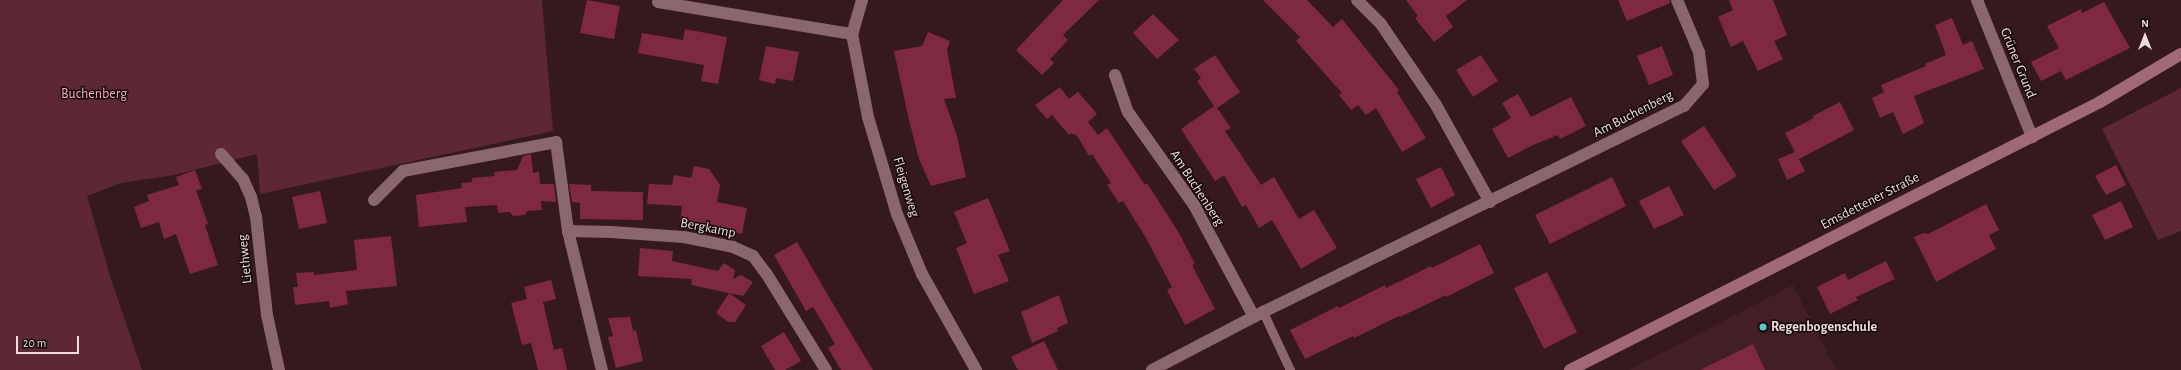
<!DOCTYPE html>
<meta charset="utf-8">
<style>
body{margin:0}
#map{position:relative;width:2181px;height:370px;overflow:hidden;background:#35191f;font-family:"Alegreya Sans",sans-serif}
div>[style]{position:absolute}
.built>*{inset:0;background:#421f27}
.green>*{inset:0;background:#5d2734}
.building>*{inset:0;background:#7e2940}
.service>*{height:9px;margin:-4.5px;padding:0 4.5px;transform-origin:4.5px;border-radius:4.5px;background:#8a676d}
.minor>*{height:12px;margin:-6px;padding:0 6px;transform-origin:6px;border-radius:6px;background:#8a676d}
.secondary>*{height:12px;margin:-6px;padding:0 6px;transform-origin:6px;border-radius:6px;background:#a16975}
.dots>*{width:11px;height:11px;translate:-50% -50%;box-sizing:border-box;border:2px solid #14080a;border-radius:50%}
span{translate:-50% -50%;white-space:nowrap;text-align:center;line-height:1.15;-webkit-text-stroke:3px #14080a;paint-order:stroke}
.street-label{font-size:14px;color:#efdbde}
.park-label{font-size:14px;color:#f8adba}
.poi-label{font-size:14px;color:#efdbde;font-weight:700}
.left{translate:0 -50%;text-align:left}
.north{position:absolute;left:2125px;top:16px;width:40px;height:40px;-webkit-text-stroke:3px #14080a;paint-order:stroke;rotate:0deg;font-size:11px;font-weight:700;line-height:16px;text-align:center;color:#efdbde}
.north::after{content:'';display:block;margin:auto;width:14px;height:18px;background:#efdbde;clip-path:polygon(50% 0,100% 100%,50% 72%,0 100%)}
.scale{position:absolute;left:16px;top:336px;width:63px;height:18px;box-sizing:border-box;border:2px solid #efdbde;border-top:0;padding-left:5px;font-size:12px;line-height:14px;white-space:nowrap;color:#efdbde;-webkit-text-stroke:3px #14080a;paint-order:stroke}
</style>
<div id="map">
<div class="built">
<div style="clip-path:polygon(1793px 285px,1836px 370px,1629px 370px)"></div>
</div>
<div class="green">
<div style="clip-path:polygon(0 0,542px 0,553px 131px,260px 194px,257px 154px,174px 175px,121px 183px,87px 196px,111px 279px,142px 370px,0 370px)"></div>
<div style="clip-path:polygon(2181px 88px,2181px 231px,2158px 240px,2102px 129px)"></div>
</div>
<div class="building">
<div style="clip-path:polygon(587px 0,620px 6px,614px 39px,580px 33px)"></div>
<div style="clip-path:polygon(1063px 0,1099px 0,1063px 35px,1068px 40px,1050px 59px,1054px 63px,1042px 75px,1016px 50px)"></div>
<div style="clip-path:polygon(1263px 0,1307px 0,1333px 27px,1342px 19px,1399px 90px,1397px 92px,1426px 138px,1402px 152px,1376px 108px,1366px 115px,1358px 105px,1351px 110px,1339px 95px,1342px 93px,1296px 41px,1300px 37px)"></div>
<div style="clip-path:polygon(1406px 0,1467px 0,1446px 16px,1453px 27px,1434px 42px,1415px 18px,1418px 16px)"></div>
<div style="clip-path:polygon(1618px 0,1670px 0,1670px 3px,1627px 21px)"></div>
<div style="clip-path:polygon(1729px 0,1773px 0,1787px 35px,1774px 41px,1783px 59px,1758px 71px,1743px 41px,1731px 47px,1718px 17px,1733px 10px)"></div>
<div style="clip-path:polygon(2104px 2px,2130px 48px,2066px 80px,2061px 71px,2041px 81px,2031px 62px,2059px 48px,2047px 26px,2081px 9px,2082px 13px)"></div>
<div style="clip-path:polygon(1153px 14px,1179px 40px,1157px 59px,1133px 33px)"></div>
<div style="clip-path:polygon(1952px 18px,1963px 45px,1972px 41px,1984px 69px,1914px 96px,1924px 123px,1903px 134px,1893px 112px,1880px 118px,1872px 98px,1884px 92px,1881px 85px,1926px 66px,1925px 64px,1946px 55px,1935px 25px)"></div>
<div style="clip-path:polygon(685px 29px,727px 37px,718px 84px,701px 81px,704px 65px,638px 53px,642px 33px,683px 40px)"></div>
<div style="clip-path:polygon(928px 32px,950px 41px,947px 50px,956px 98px,944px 99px,957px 136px,966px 177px,931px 186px,919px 159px,909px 120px,894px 51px,922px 46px)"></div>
<div style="clip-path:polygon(766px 46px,799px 52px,793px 81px,776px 78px,775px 84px,759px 80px)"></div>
<div style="clip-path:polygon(1662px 46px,1673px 75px,1649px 85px,1637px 56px)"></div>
<div style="clip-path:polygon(1215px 55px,1240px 92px,1217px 108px,1231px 128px,1225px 131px,1261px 185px,1274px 177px,1299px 219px,1314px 210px,1337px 248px,1301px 269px,1272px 220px,1259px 228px,1246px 205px,1242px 207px,1224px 175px,1215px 181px,1181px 129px,1214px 106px,1197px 81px,1201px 78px,1194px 69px)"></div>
<div style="clip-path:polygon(1481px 55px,1498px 81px,1473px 97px,1456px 70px)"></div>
<div style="clip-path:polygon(1060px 87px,1069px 99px,1078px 92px,1097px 114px,1088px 122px,1098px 135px,1107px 128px,1145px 185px,1147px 183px,1179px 233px,1195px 264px,1192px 265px,1215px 309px,1185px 325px,1167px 290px,1172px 287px,1146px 238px,1123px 201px,1119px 203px,1107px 185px,1111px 183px,1092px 154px,1089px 156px,1076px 134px,1074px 135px,1072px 133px,1069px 135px,1052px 115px,1047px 119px,1035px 105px)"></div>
<div style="clip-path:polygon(1518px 94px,1531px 117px,1571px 97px,1586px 126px,1560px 139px,1558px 135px,1533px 145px,1508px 158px,1492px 129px,1511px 118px,1502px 103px)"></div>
<div style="clip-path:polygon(1840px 102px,1854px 130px,1799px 159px,1805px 171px,1787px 180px,1778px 159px,1795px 152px,1785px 133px,1814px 118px,1813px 116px)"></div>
<div style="clip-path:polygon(1704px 126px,1737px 176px,1714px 190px,1681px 141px)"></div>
<div style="clip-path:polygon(531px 154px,533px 173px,539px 172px,540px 184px,554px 184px,556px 202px,541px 201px,542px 210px,527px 211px,525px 215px,513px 216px,510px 212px,498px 213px,497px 205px,465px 207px,467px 222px,419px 227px,416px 195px,462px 188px,461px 183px,472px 182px,472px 178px,495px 176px,494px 172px,517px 170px,523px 156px)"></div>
<div style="clip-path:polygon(2116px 165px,2126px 185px,2106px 195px,2095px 176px)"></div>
<div style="clip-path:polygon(694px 166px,709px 169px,720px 185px,717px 202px,747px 208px,742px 234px,680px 222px,682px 206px,647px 204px,649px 184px,672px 185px,674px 175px,691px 178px)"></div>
<div style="clip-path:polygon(1441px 167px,1455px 195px,1431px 208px,1416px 179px)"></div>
<div style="clip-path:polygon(195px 170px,202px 189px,196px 190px,208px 224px,205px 225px,218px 265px,190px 274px,176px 234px,164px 239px,159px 222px,141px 228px,134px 207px,149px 201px,147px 195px,179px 185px,176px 177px)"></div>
<div style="clip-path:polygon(1612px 177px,1626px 206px,1550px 244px,1535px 215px)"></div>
<div style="clip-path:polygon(569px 184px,591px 185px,591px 191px,643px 192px,643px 220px,580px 219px,580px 203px,572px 202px)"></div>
<div style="clip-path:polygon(1669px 186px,1684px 215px,1654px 229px,1639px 201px)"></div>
<div style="clip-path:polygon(320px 191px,327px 223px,299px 229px,292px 197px)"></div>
<div style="clip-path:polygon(988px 198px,1010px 251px,998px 255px,1009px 281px,974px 294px,956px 248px,967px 243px,954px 212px)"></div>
<div style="clip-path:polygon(2121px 201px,2133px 227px,2105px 240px,2092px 215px)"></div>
<div style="clip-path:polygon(1986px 204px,1999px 230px,1989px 235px,1996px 249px,1936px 282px,1914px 237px,1924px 233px,1928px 234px)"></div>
<div style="clip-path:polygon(391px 236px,397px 286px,346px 291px,348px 304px,330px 308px,329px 301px,295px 305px,293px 287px,298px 287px,296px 273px,314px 272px,314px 275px,357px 270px,354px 240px)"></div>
<div style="clip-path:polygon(797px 242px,832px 302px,873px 370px,841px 370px,828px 348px,835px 344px,824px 325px,813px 307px,806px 311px,774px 255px)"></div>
<div style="clip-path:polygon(1480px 244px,1494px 273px,1446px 297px,1446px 295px,1400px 317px,1399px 316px,1354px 338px,1353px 336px,1305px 359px,1290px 330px,1338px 306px,1339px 308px,1385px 285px,1386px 288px,1431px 266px,1432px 268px)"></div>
<div style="clip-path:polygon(640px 248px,673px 251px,672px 261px,718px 271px,724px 263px,735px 270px,733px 279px,741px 275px,753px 282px,743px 296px,691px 285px,692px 279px,638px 276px)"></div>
<div style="clip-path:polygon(1886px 261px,1895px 279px,1856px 297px,1858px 300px,1830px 314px,1817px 287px,1845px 273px,1848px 280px)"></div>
<div style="clip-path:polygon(1547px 272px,1577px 332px,1544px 349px,1514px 288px)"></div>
<div style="clip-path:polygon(551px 280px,556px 299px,543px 302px,554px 350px,562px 348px,567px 370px,538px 370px,531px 343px,522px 345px,511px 303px,527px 299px,524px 287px)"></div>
<div style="clip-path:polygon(729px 293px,746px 305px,735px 322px,728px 322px,716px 313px)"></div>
<div style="clip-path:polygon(1059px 295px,1068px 323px,1057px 328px,1058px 331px,1032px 343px,1021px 312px)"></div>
<div style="clip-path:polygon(630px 317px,633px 331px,636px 330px,643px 361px,616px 368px,608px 337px,613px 336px,608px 318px)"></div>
<div style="clip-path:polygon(784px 332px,801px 361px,785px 370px,775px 370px,761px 346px)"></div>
<div style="clip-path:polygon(1044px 341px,1058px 370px,1018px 370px,1011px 357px)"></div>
<div style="clip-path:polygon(1753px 344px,1765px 370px,1700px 370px)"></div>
</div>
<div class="service">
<div style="left:1263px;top:312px;width:64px;rotate:65deg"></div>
</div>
<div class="minor">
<div style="left:862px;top:0;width:35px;rotate:106deg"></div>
<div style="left:852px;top:34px;width:85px;rotate:79.1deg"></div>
<div style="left:868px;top:117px;width:101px;rotate:73.4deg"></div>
<div style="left:897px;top:214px;width:65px;rotate:67.4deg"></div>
<div style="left:922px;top:274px;width:110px;rotate:60.6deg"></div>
<div style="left:1357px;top:0;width:34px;rotate:45deg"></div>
<div style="left:1381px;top:24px;width:98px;rotate:55.8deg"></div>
<div style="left:1436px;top:105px;width:111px;rotate:60.9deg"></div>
<div style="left:1977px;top:0;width:148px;rotate:68.1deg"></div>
<div style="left:658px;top:2px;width:197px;rotate:9.4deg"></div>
<div style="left:1115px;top:75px;width:39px;rotate:71deg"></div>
<div style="left:1128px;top:112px;width:114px;rotate:54.6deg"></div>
<div style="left:1194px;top:205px;width:127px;rotate:61.8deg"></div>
<div style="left:221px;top:154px;width:33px;rotate:49deg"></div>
<div style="left:243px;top:179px;width:20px;rotate:66deg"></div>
<div style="left:251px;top:197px;width:21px;rotate:76deg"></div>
<div style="left:256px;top:217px;width:99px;rotate:83.6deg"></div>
<div style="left:267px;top:315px;width:56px;rotate:77.7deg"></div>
<div style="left:374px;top:200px;width:41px;rotate:-45deg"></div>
<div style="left:403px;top:171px;width:156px;rotate:-10.7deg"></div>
<div style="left:556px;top:142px;width:90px;rotate:82.3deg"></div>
<div style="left:568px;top:231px;width:143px;rotate:76.3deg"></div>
<div style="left:568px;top:231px;width:43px;rotate:1.3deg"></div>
<div style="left:611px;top:232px;width:73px;rotate:3.9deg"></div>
<div style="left:684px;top:237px;width:50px;rotate:11.5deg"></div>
<div style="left:733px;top:247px;width:22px;rotate:24deg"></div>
<div style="left:753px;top:256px;width:21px;rotate:53deg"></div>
<div style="left:766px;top:273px;width:114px;rotate:58.3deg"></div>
<div style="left:1152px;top:370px;width:125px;rotate:-27.6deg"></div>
<div style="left:1263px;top:312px;width:469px;rotate:-26.1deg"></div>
<div style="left:1684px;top:106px;width:29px;rotate:-49deg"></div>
<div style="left:1703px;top:84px;width:32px;rotate:-97deg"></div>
<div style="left:1699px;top:52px;width:56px;rotate:-112.9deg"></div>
</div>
<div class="secondary">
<div style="left:1570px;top:370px;width:594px;rotate:-26.82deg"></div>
<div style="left:2100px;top:102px;width:94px;rotate:-30.7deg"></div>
</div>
<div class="dots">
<div style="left:1763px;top:327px;background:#53cdca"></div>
</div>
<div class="street-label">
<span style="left:2018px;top:63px;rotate:68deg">Grüner Grund</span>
<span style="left:1633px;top:114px;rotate:-27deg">Am Buchenberg</span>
<span style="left:906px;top:187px;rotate:73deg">Fleigenweg</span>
<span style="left:1197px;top:188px;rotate:57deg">Am Buchenberg</span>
<span style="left:1870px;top:201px;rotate:-27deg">Emsdettener Straße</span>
<span style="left:708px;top:228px;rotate:11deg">Bergkamp</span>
<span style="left:245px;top:259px;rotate:-96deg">Liethweg</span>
</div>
<div class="park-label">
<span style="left:94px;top:94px">Buchenberg</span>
</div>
<div class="poi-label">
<span class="left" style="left:1771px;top:327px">Regenbogenschule</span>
</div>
<div class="north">N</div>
<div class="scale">20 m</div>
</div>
